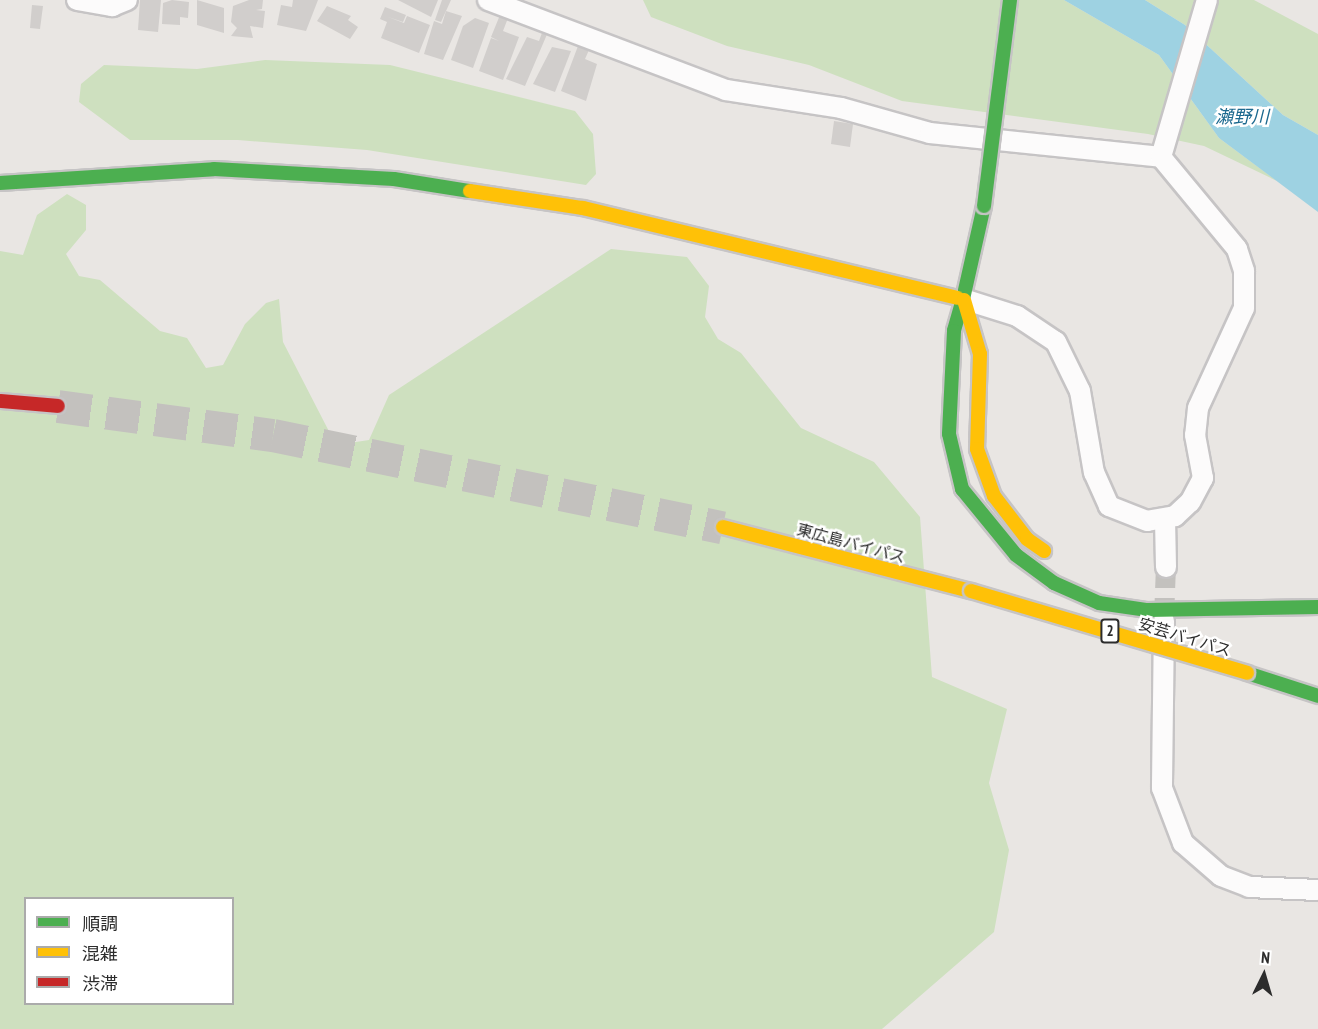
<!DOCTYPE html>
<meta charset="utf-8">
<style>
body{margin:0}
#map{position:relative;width:1318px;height:1029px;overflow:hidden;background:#e9e6e3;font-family:"PT Sans Narrow","Noto Sans JP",sans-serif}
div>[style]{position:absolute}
.green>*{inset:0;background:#cee0bf}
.water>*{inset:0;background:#9ed2e2}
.building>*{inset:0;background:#d1cecc}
.street-tunnel>*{height:20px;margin-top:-10px;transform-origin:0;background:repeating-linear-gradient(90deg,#c3c1be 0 20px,transparent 0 30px)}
.highway-tunnel>*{height:33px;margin-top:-16.5px;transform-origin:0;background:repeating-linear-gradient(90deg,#c3c1be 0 33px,transparent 0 49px)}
.roads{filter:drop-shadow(2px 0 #c6c4c5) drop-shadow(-2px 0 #c6c4c5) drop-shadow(0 2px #c6c4c5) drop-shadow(0 -2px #c6c4c5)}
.street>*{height:20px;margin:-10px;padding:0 10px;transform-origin:10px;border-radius:10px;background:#fcfbfb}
.fast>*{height:14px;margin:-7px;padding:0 7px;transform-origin:7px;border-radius:7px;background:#4caf50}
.slow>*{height:14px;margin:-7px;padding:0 7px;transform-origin:7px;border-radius:7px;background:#ffc107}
.jam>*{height:14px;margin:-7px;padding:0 7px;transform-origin:7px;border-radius:7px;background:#c62828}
.bridges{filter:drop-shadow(2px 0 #c6c4c5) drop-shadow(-2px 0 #c6c4c5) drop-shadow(0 2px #c6c4c5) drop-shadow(0 -2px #c6c4c5)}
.fast-bridge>*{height:14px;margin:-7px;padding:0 7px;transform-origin:7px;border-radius:7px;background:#4caf50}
.slow-bridge>*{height:14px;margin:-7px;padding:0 7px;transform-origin:7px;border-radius:7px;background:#ffc107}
span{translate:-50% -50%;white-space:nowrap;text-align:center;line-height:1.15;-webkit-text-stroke:5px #fff;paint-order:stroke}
.shield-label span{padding:2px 4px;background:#fff;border:2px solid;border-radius:4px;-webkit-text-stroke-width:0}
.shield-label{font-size:15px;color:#2c2c2c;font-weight:700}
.street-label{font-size:16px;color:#2c2c2c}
.water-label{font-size:18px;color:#1c698f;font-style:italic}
.legend{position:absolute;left:24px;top:897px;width:210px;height:108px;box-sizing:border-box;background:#fff;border:2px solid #ababab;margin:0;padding:8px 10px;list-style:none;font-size:18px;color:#2c2c2c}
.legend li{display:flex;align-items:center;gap:12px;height:30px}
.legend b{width:30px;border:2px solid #ababab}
.north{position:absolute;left:1234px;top:945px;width:60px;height:60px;-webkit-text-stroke:4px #fff;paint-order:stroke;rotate:5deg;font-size:16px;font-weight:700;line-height:24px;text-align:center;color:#2c2c2c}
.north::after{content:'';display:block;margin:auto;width:21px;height:27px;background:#2c2c2c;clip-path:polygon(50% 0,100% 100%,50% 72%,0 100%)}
</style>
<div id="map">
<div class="green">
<div style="clip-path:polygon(643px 0,1064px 0,1159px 55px,1219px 138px,1277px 181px,1204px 146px,1148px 134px,902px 101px,809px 65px,727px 46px,651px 17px)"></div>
<div style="clip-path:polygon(1145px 0,1254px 0,1318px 34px,1318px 135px,1283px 115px,1185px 25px)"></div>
<div style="clip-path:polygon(265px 60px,390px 65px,575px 111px,593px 134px,596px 174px,586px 185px,367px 150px,238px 140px,130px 140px,79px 102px,81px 84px,104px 65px,197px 69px)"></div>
<div style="clip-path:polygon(evenodd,67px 194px,86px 205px,86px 230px,66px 254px,79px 276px,100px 280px,160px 331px,187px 338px,206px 368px,223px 365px,245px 324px,266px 303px,279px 299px,283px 342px,336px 445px,369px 440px,389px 395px,611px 249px,687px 257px,709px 286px,705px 317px,718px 339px,741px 353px,801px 428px,874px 462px,920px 517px,932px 677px,1007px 709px,989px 783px,1009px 850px,994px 932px,882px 1029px,0 1029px,0 251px,23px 255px,37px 215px,67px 194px,26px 898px,232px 898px,232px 1004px,26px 1004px,26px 898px)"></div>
</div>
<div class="water">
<div style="clip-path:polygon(1064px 0,1145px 0,1185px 25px,1283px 115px,1318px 135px,1318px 212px,1219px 138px,1159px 55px)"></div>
</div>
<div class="building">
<div style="clip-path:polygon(140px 0,161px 0,158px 32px,138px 30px)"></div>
<div style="clip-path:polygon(172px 0,189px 2px,188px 18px,180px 17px,180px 25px,162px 24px,163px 3px)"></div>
<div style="clip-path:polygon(197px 0,224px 8px,224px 33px,197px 25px)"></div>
<div style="clip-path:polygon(249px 0,263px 0,262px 9px,256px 10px,265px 11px,263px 28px,250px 26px,253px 38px,231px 36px,237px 28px,231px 22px,233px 6px)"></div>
<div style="clip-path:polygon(293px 0,318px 0,306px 31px,277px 25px,281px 5px,292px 7px)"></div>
<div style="clip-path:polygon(398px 0,438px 0,431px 17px)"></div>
<div style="clip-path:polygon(442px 0,451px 0,441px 22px,435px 20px)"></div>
<div style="clip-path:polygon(32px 5px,43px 6px,40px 29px,30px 28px)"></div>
<div style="clip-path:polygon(327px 6px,351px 16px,348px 20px,358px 27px,350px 39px,317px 21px)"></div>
<div style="clip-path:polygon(385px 7px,406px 15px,403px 22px,388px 17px,404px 23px,407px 16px,430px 25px,419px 53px,381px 38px,387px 22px,380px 19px)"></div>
<div style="clip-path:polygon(446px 11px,462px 16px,443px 60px,424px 54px,434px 21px,442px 24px)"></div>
<div style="clip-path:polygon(500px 15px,508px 18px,503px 31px,519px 37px,503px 80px,479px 71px,491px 38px,499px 41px,491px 37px)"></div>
<div style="clip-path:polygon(475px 18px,489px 23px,473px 68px,451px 60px,463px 26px)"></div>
<div style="clip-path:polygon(543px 30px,548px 32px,525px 86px,506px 79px,527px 37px,539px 41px)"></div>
<div style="clip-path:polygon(578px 46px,589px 50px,585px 59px,597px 64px,586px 101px,561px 91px)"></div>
<div style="clip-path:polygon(552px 47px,571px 51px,555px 92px,533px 84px)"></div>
<div style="clip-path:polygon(834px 121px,853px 124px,850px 147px,831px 144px)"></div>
</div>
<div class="street-tunnel">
<div style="left:1164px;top:618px;width:51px;rotate:-87.8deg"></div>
</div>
<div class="highway-tunnel">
<div style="left:58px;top:406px;width:217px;rotate:7.7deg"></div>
<div style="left:273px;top:435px;width:459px;rotate:11.6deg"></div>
</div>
<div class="roads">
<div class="street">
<div style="left:77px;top:0;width:36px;rotate:10deg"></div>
<div style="left:112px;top:6px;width:16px;rotate:-22deg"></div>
<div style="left:488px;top:0;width:254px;rotate:20.7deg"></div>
<div style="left:726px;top:90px;width:116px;rotate:8.9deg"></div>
<div style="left:841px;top:108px;width:92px;rotate:15.7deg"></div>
<div style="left:930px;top:133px;width:232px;rotate:5.9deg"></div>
<div style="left:1161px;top:157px;width:119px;rotate:50.4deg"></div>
<div style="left:1237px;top:249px;width:23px;rotate:72deg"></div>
<div style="left:1244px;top:271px;width:37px;rotate:90deg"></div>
<div style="left:1244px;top:308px;width:110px;rotate:114.7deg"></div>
<div style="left:1198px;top:408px;width:27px;rotate:96deg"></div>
<div style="left:1195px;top:435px;width:44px;rotate:79.5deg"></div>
<div style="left:1203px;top:478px;width:27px;rotate:118deg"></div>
<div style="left:1190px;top:502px;width:21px;rotate:137deg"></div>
<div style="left:1175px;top:516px;width:28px;rotate:170deg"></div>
<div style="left:1147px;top:521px;width:41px;rotate:-158.5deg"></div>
<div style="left:1109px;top:506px;width:36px;rotate:-114deg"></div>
<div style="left:1094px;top:473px;width:83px;rotate:-99.7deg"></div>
<div style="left:1080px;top:391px;width:55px;rotate:-116.1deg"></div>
<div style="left:1056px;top:342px;width:47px;rotate:-146.3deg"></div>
<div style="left:1017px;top:316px;width:57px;rotate:-162.5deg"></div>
<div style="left:1161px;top:157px;width:164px;rotate:-73.7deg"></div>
<div style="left:1165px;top:519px;width:48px;rotate:88.8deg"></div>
<div style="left:1164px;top:621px;width:167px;rotate:90.7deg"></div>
<div style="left:1162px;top:788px;width:59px;rotate:69.1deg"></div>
<div style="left:1183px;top:843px;width:50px;rotate:41deg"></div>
<div style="left:1221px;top:876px;width:30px;rotate:21deg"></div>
<div style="left:1249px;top:887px;width:69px;rotate:2.5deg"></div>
</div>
<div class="fast">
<div style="left:0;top:183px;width:214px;rotate:-3.7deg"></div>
<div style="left:214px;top:169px;width:180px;rotate:3.2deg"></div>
<div style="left:394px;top:179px;width:77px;rotate:9deg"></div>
<div style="left:957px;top:298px;width:6px;rotate:9deg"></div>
<div style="left:963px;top:299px;width:95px;rotate:-77.3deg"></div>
<div style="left:963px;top:299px;width:33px;rotate:106deg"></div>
<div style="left:954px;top:331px;width:103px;rotate:92.8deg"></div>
<div style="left:949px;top:434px;width:57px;rotate:76.7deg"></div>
<div style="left:962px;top:489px;width:85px;rotate:50.7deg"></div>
<div style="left:1016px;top:555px;width:47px;rotate:36.4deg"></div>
<div style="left:1054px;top:583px;width:49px;rotate:24deg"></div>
<div style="left:1099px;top:603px;width:49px;rotate:8.3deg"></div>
<div style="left:1147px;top:610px;width:171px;rotate:-1deg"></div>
<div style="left:1247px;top:673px;width:75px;rotate:17.9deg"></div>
</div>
<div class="slow">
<div style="left:470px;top:191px;width:114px;rotate:8.6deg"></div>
<div style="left:583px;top:208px;width:385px;rotate:13.5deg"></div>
<div style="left:964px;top:300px;width:56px;rotate:73.5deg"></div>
<div style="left:980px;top:354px;width:95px;rotate:91.8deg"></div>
<div style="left:977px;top:449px;width:50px;rotate:70.1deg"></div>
<div style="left:994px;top:496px;width:54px;rotate:52.5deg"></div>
<div style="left:1027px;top:539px;width:21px;rotate:35deg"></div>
<div style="left:723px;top:527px;width:256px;rotate:14.5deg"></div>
</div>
<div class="jam">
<div style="left:0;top:401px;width:58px;rotate:4.9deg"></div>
</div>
</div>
<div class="bridges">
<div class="fast-bridge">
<div style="left:984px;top:206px;width:208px;rotate:-82.8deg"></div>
</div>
<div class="slow-bridge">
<div style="left:971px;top:591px;width:288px;rotate:16.5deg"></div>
</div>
</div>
<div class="shield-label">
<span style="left:1110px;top:631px">2</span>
</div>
<div class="street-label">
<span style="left:851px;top:543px;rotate:15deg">東広島バイパス</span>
<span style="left:1185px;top:637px;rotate:17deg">安芸バイパス</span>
</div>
<div class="water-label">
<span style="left:1242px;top:117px">瀬野川</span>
</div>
<ul class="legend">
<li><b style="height:8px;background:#4caf50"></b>順調</li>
<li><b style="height:8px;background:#ffc107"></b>混雑</li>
<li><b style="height:8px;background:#c62828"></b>渋滞</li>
</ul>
<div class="north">N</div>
</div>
